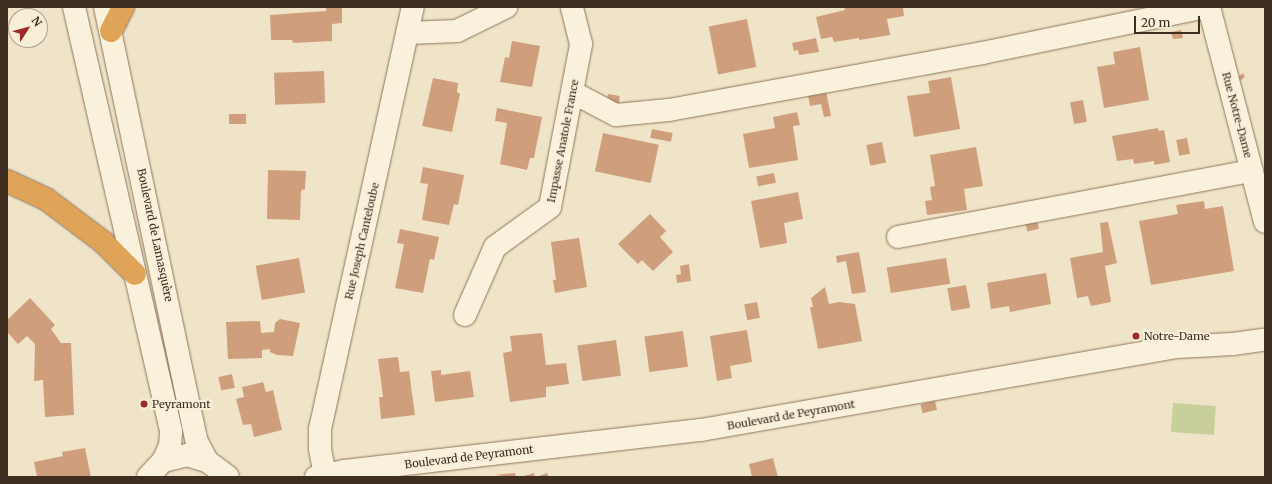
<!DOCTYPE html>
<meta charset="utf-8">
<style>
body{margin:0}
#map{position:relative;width:1272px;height:484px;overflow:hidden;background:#f0e4c8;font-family:Merriweather,serif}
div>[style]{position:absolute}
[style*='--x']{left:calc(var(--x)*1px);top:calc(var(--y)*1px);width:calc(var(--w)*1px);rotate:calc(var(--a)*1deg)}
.green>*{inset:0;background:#c9cf9b;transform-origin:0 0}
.building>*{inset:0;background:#cf9f7d;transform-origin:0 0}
.roads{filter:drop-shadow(0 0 1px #8d765c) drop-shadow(0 0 1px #8d765c)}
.minor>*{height:22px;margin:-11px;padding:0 11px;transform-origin:11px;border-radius:11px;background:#faf1dc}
.tertiary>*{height:22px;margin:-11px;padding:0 11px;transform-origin:11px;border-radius:11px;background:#faf1dc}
.secondary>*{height:22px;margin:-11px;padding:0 11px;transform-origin:11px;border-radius:11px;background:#faf1dc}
.motorway>*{height:22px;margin:-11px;padding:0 11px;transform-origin:11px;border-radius:11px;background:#e0a458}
.dots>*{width:11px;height:11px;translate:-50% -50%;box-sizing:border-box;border:2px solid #f7eed8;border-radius:50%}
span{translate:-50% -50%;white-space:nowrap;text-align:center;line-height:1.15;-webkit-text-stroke:4px #f7eed8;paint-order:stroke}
.street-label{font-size:11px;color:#3d2e20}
.poi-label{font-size:11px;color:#3d2e20}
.left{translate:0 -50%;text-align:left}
.frame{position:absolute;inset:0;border:8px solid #3d2e20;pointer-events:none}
.north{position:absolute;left:8px;top:8px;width:40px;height:40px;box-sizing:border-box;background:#f7eed8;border:1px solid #ada18e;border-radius:50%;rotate:54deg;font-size:11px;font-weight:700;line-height:16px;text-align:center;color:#3d2e20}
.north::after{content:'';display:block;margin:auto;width:14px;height:18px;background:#9e2a2b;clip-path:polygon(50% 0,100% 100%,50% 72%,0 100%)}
.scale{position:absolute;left:1134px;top:16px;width:66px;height:18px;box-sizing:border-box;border:2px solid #3d2e20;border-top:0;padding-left:5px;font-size:12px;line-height:14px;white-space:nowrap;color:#3d2e20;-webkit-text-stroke:3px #f7eed8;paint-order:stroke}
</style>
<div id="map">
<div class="green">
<i style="left:1173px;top:403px;width:43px;height:29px;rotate:4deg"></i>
</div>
<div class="building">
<i style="clip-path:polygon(326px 7px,342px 7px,342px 23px,332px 24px,332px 41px,293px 43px,292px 40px,271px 40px,270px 15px,326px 11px)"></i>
<i style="clip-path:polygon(844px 7px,903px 7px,904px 16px,887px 19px,890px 35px,859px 40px,859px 38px,834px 42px,832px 37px,821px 39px,816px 17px,845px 10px)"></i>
<i style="left:747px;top:19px;width:49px;height:39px;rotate:79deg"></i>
<i style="clip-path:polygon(1181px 30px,1183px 38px,1173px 39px,1171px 32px)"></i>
<i style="clip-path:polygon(816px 38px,819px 52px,799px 55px,798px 50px,794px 51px,792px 43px)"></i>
<i style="clip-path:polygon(512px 41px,540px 46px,532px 87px,500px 82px,505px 57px,509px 58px)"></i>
<i style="clip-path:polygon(1140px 47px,1149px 100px,1104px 108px,1097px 67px,1115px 64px,1113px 52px)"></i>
<i style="left:324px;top:71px;width:32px;height:50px;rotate:88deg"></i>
<i style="clip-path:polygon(1243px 73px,1245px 77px,1238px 82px,1237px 78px)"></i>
<i style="clip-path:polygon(951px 77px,960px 129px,914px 137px,907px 96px,930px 93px,928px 81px)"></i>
<i style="clip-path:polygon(433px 78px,458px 83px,457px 92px,460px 94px,452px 132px,422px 126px)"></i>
<i style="clip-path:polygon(826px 91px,831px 116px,824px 117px,821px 104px,810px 106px,808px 94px)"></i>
<i style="left:608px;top:94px;width:12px;height:13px;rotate:9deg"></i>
<i style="left:1083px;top:100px;width:22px;height:13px;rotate:80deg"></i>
<i style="clip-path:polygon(497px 108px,542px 117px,534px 158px,530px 158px,527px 170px,500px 164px,507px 123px,495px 121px)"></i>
<i style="clip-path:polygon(797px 112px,800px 125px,793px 126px,798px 160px,749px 168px,743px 134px,775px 128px,773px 117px)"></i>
<i style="left:246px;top:114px;width:10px;height:17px;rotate:90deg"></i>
<i style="clip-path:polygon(1158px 128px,1159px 131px,1164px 130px,1170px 162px,1154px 165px,1154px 161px,1134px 164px,1133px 159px,1117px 161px,1112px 136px)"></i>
<i style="left:652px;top:129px;width:21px;height:9px;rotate:11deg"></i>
<i style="left:603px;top:133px;width:57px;height:39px;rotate:12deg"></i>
<i style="left:1187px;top:138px;width:16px;height:11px;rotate:79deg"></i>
<i style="left:882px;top:142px;width:21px;height:16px;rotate:79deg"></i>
<i style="clip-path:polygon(976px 147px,983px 186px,964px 189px,967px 210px,927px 215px,925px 201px,932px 200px,930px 187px,935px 186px,930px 155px)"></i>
<i style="clip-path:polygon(423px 167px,464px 175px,458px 205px,454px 204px,449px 225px,422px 220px,428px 184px,420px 183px)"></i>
<i style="clip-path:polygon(268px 170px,306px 171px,305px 189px,301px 190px,300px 220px,267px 219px)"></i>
<i style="left:774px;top:173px;width:10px;height:18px;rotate:79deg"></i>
<i style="clip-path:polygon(798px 192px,803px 219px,784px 223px,787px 243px,760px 248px,751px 201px)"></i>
<i style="clip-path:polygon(1204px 201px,1205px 209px,1223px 206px,1234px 271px,1151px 285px,1139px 221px,1178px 214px,1176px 205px)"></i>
<i style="clip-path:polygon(650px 214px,666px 231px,660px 237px,673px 252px,653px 271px,642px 260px,638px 264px,618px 244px)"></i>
<i style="left:1037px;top:220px;width:9px;height:12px;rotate:77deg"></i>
<i style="clip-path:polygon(1108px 222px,1117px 263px,1105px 266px,1111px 302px,1091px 306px,1088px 296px,1077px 298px,1070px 258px,1103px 252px,1100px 223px)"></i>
<i style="clip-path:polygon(400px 229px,439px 237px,434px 260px,430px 259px,423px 293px,395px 288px,404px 244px,397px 243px)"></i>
<i style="clip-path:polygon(579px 238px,587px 287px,555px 293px,553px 280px,556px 280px,551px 242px)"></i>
<i style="clip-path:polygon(859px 252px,866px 292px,852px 294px,846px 261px,837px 263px,836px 256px)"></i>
<i style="left:299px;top:258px;width:35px;height:44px;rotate:80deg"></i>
<i style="left:946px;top:258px;width:26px;height:60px;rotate:81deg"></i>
<i style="clip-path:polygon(689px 264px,691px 281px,677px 283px,676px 275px,681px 274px,680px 266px)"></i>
<i style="clip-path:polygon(1046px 273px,1051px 304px,1010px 312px,1009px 306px,991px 309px,987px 283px)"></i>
<i style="left:966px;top:285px;width:23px;height:19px;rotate:80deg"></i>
<i style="clip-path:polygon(825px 287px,829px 304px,839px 302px,855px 304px,862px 341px,818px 349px,810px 307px,813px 307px,811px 298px)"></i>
<i style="clip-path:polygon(30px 298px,55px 325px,51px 329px,61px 343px,71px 343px,74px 415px,45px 417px,43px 380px,34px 381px,35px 344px,27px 336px,18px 344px,7px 332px,7px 320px)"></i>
<i style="left:757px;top:302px;width:16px;height:13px;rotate:79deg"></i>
<i style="clip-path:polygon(280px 319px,300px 323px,293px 356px,277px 355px,270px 352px,270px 349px,262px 350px,262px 358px,228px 359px,226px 322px,260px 321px,261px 333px,274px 332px,275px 323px)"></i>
<i style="clip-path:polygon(747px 330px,752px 362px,730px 366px,732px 378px,717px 381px,710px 336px)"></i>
<i style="left:683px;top:331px;width:36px;height:39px;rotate:82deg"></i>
<i style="clip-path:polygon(542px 333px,546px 365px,566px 363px,569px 384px,546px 387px,546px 397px,510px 402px,503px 353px,512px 351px,510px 336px)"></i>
<i style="left:616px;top:340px;width:36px;height:39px;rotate:82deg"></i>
<i style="clip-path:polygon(398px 357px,400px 372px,409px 371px,415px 415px,381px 419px,379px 397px,383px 397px,378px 359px)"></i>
<i style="clip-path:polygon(441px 370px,441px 375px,470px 371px,474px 397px,435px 402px,431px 371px)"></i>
<i style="left:232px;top:374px;width:14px;height:14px;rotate:78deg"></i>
<i style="clip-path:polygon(263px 382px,266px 392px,273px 390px,282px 430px,254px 437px,251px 424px,243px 425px,236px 399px,244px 397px,242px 387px)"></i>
<i style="left:935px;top:401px;width:9px;height:15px;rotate:77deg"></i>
<i style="clip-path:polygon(85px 448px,91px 477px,37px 477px,34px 462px,63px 456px,62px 452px)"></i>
<i style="clip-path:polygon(773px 458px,778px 477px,752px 477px,749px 464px)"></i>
<i style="clip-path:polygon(515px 473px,516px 477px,494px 475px)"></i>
<i style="clip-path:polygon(534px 473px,535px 477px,520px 477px)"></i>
<i style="clip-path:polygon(547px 473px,549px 477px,536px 477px)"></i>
</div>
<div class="roads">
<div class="minor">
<i style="--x:1209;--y:7;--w:222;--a:75.4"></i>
<i style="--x:408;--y:33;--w:49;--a:-2.3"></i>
<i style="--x:457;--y:31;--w:55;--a:-26.1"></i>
<i style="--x:572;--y:92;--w:50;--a:27.6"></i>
<i style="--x:616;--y:115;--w:53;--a:-5.4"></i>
<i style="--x:669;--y:110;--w:318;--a:-10.3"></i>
<i style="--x:982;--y:53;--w:230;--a:-11.6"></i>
<i style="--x:898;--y:237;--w:360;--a:-10.6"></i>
<i style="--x:465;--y:315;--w:74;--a:-66.2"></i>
<i style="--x:495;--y:247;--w:68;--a:-36"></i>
<i style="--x:550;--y:207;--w:166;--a:-79.2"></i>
<i style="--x:581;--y:44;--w:38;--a:-104"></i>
<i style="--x:325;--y:475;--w:26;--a:-101"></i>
<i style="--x:320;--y:449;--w:20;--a:-90"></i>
<i style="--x:320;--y:429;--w:432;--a:-77.6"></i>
</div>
<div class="tertiary">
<i style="--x:316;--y:477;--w:30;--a:-12"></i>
<i style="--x:345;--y:471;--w:358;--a:-6.6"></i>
<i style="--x:701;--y:430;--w:483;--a:-9.9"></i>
<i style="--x:1177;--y:347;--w:56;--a:-3.1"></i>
<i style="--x:1233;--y:344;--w:30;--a:-8"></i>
</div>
<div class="secondary">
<i style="--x:74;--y:7;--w:436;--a:77.1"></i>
<i style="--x:171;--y:432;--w:14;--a:94"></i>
<i style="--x:170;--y:446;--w:17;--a:115"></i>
<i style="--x:105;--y:7;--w:445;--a:78.1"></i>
<i style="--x:197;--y:442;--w:21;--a:62"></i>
<i style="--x:148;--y:477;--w:22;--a:-47"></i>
<i style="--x:163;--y:461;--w:25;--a:-14"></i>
<i style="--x:187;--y:455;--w:21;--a:17"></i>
<i style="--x:207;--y:461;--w:26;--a:37"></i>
</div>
<div class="motorway">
<i style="--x:111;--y:31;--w:27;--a:-63"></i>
<i style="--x:7;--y:181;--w:43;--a:24.8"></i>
<i style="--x:46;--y:199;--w:71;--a:37"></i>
<i style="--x:103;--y:242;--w:45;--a:45"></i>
</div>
</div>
<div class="dots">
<i style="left:1136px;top:336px;background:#9e2a2b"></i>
<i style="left:144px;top:404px;background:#9e2a2b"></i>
</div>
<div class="street-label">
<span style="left:1237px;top:115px;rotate:75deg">Rue Notre-Dame</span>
<span style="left:563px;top:141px;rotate:-79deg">Impasse Anatole France</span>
<span style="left:155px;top:235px;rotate:78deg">Boulevard de Lamasquère</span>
<span style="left:362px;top:241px;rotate:-77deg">Rue Joseph Canteloube</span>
<span style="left:791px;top:415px;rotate:-10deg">Boulevard de Peyramont</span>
<span style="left:469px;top:457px;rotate:-7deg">Boulevard de Peyramont</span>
</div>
<div class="poi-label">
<span class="left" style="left:1144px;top:336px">Notre-Dame</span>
<span class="left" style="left:152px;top:404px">Peyramont</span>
</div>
<div class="frame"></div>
<div class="north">N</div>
<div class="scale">20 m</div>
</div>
